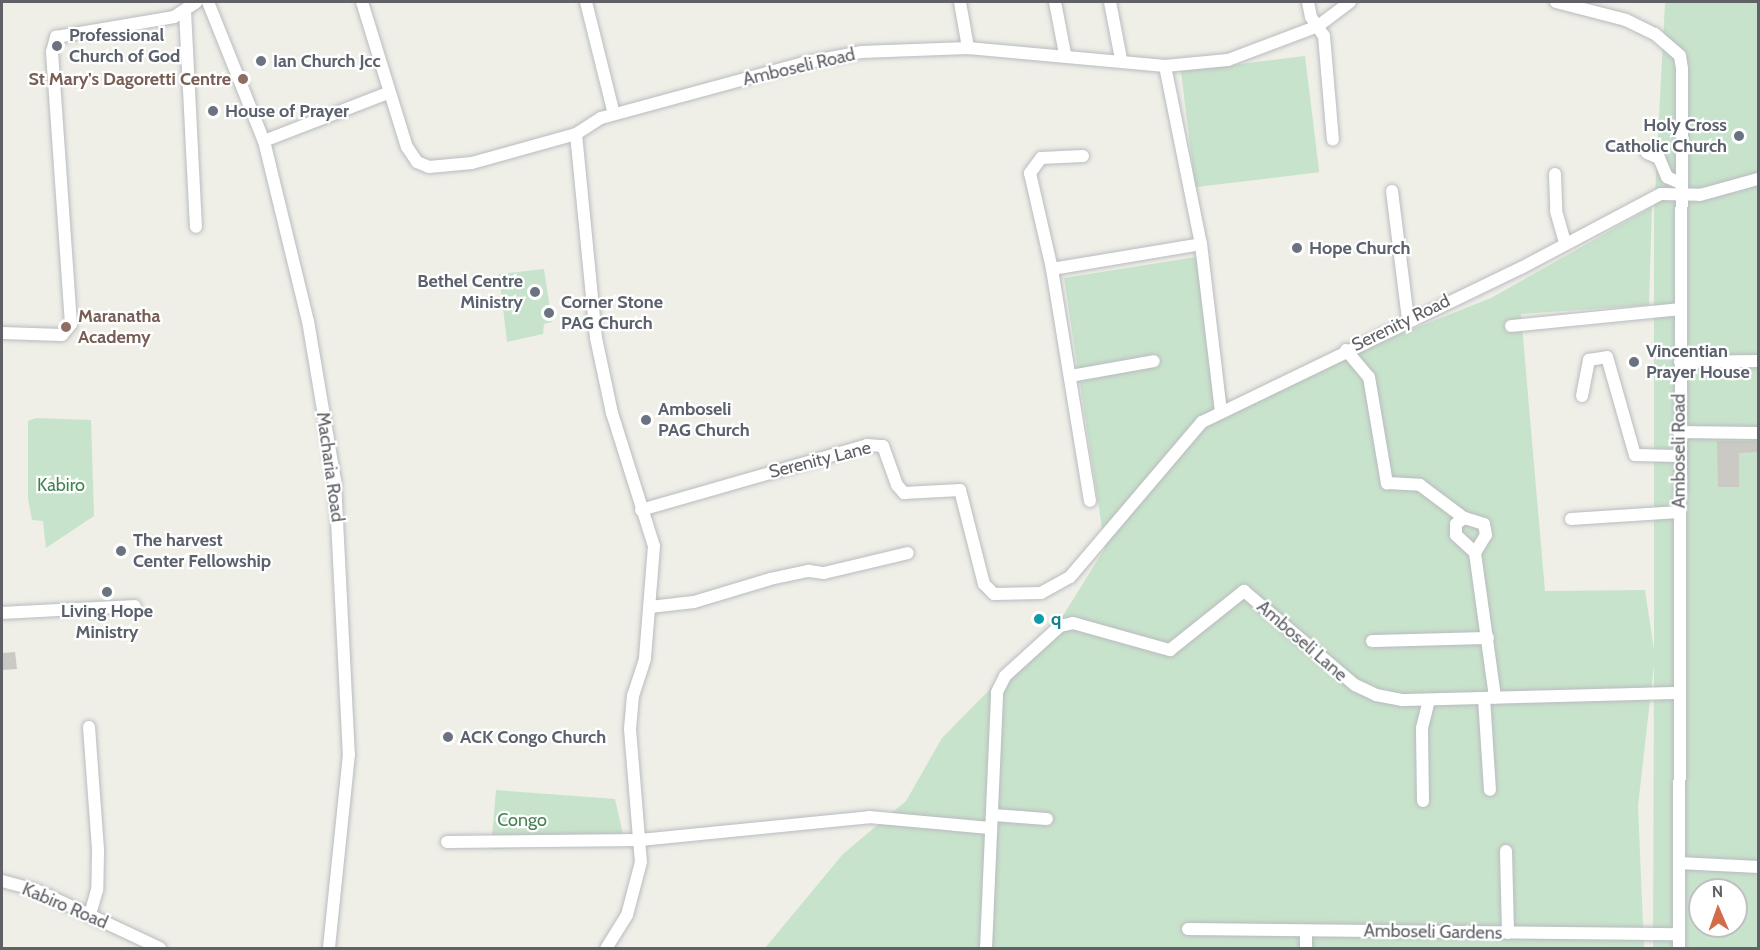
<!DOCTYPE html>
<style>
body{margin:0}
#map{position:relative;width:1760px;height:950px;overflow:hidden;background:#efefe8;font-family:Cabin,sans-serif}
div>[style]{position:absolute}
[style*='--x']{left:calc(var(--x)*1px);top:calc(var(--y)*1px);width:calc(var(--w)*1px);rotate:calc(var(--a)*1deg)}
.green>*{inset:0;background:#c8e3cc;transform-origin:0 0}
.building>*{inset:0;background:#cac9c4}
.roads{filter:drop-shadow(0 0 2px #b9bbbf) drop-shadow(0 0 2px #b9bbbf)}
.minor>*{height:12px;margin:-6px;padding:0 6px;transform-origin:6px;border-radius:6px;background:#fff}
.dots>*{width:16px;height:16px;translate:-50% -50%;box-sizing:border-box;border:3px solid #fff;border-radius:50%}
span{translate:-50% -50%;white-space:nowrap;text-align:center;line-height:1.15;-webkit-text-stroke:4.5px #fff;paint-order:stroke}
.worship-label{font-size:18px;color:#5b616d;font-weight:700}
.left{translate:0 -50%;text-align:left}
.right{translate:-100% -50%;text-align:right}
.street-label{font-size:18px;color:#5f6166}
.education-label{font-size:18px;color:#785e54;font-weight:700}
.park-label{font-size:18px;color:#428250}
.culture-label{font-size:18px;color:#0d838f;font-weight:700}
.frame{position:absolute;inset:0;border:3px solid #5f6166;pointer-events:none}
.north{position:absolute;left:1688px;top:878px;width:60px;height:60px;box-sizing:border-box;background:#fff;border:2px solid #bfc0c2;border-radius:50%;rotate:358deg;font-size:16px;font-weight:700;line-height:24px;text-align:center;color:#5f6166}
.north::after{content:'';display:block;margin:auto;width:21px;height:27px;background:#d36c49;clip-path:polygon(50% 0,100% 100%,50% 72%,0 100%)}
</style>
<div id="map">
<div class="green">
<i style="clip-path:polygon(evenodd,1665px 2px,1758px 2px,1758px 948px,1653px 948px,1654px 665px,1638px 806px,1644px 948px,765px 948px,843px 854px,906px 801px,942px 738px,1064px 614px,1105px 548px,1064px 278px,1196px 257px,1228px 402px,1491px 298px,1652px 207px,1649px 305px,1521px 314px,1545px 591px,1645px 590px,1654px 650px,1654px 213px,1665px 2px,1700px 890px,1736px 890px,1736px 926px,1700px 926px,1700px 890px)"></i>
<i style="left:1305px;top:56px;width:117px;height:125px;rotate:83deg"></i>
<i style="clip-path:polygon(544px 269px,552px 322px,544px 324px,543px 334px,507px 342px,499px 274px)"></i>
<i style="clip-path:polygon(36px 418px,91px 420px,94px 516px,46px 548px,43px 521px,32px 520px,28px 498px,28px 421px)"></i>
<i style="clip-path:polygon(496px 790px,615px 799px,625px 843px,491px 849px)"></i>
</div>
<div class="building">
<i style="clip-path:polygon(1717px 441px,1758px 441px,1758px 452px,1739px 453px,1739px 487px,1718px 487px)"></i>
<i style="clip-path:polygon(15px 652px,17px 669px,2px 670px,2px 653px)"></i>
</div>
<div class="roads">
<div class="minor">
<i style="--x:208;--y:2;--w:150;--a:68.1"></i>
<i style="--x:264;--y:141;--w:185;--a:76.3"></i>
<i style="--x:308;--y:321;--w:162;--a:80.4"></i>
<i style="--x:335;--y:481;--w:273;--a:87.1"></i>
<i style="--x:349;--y:754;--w:195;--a:95.9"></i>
<i style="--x:362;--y:2;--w:152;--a:72.8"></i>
<i style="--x:407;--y:147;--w:18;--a:56"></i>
<i style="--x:417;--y:162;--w:13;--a:23"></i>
<i style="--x:429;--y:167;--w:43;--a:-5.3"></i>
<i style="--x:472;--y:163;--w:108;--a:-15.6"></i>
<i style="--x:576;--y:134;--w:30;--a:-33"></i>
<i style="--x:601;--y:118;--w:209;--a:-15.2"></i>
<i style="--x:803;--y:63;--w:59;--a:-10.7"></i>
<i style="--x:861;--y:52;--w:107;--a:-2.1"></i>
<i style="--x:968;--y:48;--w:198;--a:5.2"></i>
<i style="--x:1165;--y:66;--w:63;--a:-5.4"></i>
<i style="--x:1228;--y:60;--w:96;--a:-20.7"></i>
<i style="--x:1318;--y:26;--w:40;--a:-37"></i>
<i style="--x:586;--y:2;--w:115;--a:76"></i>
<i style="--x:960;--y:2;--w:47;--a:80.1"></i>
<i style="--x:1055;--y:2;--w:53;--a:79.1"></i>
<i style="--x:1110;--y:2;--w:58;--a:79.1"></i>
<i style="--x:1308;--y:2;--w:15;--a:79"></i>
<i style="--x:1311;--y:17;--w:23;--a:56"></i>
<i style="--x:1324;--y:36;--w:104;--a:85.1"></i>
<i style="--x:1556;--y:2;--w:72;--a:14.4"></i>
<i style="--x:1626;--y:20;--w:32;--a:26"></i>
<i style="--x:1655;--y:34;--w:33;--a:41"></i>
<i style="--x:1680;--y:56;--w:13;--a:81"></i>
<i style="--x:1682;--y:69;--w:879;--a:90.2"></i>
<i style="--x:185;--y:11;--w:216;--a:87.1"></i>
<i style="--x:1165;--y:66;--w:182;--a:78.6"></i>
<i style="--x:1201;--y:244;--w:169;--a:83.2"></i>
<i style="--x:576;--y:134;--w:205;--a:84.4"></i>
<i style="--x:596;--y:338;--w:77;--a:78"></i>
<i style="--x:612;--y:413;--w:139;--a:72.5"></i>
<i style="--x:654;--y:546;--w:113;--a:94.6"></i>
<i style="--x:645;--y:659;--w:38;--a:108"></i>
<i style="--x:633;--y:695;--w:34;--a:95"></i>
<i style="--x:630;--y:729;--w:133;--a:85.3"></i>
<i style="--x:641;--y:862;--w:55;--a:104.8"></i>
<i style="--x:627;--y:915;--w:39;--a:122"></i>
<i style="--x:264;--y:141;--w:133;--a:-21.2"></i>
<i style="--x:1647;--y:153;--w:13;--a:23"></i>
<i style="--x:1659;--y:158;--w:21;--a:67"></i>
<i style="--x:1667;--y:177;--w:14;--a:25"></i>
<i style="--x:1083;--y:156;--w:42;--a:177.3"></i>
<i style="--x:1041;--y:158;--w:19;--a:126"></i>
<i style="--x:1030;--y:173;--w:98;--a:77.1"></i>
<i style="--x:1052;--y:269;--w:235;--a:80.7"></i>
<i style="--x:1555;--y:174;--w:37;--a:88"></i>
<i style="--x:1556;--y:211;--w:33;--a:74"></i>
<i style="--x:1392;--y:191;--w:129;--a:82.9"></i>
<i style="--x:1052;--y:269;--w:151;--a:-9.5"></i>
<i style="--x:1511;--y:326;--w:170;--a:-5.7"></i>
<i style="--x:2;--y:333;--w:60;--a:1.9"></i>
<i style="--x:62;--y:335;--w:14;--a:-51"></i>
<i style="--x:71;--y:324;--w:273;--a:-94"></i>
<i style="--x:52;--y:52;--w:16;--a:-75"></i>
<i style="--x:56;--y:37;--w:120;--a:-9.6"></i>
<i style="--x:174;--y:17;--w:27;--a:-34"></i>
<i style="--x:1346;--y:350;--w:35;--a:50"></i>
<i style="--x:1369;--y:377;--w:108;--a:80.4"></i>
<i style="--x:1387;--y:483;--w:33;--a:3"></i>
<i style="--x:1420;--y:485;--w:55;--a:36.9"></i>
<i style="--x:1680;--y:362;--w:78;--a:-0.7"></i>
<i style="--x:1070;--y:376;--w:85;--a:-10.1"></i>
<i style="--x:1582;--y:396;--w:37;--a:-79"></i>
<i style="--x:1589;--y:360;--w:18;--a:-9"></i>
<i style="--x:1607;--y:357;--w:102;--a:74.1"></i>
<i style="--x:1635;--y:455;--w:44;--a:1.3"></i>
<i style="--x:1679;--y:432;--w:79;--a:0.7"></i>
<i style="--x:641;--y:510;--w:235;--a:-16"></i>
<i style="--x:867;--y:445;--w:16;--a:4"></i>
<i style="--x:883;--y:446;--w:41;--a:70.3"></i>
<i style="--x:897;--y:485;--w:11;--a:49"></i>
<i style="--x:904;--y:493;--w:56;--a:-3.1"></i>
<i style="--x:960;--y:490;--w:97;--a:75.7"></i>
<i style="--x:984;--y:584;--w:14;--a:45"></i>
<i style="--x:994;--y:594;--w:47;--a:-1.2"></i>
<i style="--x:1041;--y:593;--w:33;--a:-29"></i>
<i style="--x:1070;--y:577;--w:204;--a:-49.6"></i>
<i style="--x:1202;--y:422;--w:354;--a:-25.8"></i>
<i style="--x:1521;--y:268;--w:158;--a:-27.9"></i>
<i style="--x:1661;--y:194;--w:39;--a:1"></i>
<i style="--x:1700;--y:195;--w:60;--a:-15.4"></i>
<i style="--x:1571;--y:519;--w:108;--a:-3.7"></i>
<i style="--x:1475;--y:553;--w:21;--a:-59"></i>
<i style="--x:1486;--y:535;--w:11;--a:-100"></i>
<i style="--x:1484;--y:524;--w:21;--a:-163"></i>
<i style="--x:1464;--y:518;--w:10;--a:143"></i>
<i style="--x:1456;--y:524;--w:11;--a:90"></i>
<i style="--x:1456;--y:535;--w:26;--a:43"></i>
<i style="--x:1475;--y:553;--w:146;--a:82.1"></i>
<i style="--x:650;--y:607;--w:44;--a:-6.5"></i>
<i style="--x:694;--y:602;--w:79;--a:-16.8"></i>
<i style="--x:770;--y:579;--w:40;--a:-12"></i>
<i style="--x:809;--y:571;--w:15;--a:8"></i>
<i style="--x:824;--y:573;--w:86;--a:-13.4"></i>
<i style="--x:2;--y:613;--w:133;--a:-3"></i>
<i style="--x:1372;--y:641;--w:116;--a:-1.5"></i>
<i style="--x:1484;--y:698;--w:92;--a:86.3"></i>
<i style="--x:89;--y:727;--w:124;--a:85.8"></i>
<i style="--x:98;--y:851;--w:39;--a:91"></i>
<i style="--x:97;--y:890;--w:26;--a:106"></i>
<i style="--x:1423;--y:801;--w:73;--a:-90.8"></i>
<i style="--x:1422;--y:728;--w:29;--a:-76"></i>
<i style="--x:993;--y:815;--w:54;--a:4.2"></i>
<i style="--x:447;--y:842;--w:193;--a:-0.6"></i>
<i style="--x:640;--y:840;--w:230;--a:-5.7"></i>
<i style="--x:869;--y:817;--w:121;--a:5.2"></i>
<i style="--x:1506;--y:851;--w:82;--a:88.6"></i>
<i style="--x:1679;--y:863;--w:79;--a:2.9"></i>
<i style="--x:2;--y:881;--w:35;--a:15"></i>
<i style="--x:36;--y:890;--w:137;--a:25.1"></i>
<i style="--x:1188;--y:929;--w:491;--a:0.6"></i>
<i style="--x:1306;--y:931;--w:17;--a:90"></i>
<i style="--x:986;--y:948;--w:256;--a:-87.5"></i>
<i style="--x:997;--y:692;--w:18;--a:-63"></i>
<i style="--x:1005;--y:676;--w:74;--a:-42.3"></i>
<i style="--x:1060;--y:626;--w:13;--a:-13"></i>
<i style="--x:1073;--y:623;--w:101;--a:15.6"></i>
<i style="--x:1170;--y:650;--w:95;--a:-38.6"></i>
<i style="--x:1244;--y:591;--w:145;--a:40.3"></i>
<i style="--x:1355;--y:685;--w:23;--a:25"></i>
<i style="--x:1376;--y:695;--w:26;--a:11"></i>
<i style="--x:1402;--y:700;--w:275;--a:-1.5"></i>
</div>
</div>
<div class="dots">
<i style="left:57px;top:46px;background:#6b7280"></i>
<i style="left:261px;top:61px;background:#6b7280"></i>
<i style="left:243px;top:79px;background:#8d6e63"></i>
<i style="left:213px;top:111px;background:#6b7280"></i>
<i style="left:1739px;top:136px;background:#6b7280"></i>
<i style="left:1297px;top:248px;background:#6b7280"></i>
<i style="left:535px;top:292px;background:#6b7280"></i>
<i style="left:549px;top:313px;background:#6b7280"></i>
<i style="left:66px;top:327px;background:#8d6e63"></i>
<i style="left:1634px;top:362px;background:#6b7280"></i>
<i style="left:646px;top:420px;background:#6b7280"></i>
<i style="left:121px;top:551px;background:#6b7280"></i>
<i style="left:107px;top:592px;background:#6b7280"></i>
<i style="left:1039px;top:619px;background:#0f9aa8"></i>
<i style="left:448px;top:737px;background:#6b7280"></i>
</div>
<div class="worship-label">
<span class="left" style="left:69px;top:46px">Professional<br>Church of God</span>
<span class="left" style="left:273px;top:61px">Ian Church Jcc</span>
<span class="left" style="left:225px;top:111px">House of Prayer</span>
<span class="right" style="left:1727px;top:136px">Holy Cross<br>Catholic Church</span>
<span class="left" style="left:1309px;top:248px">Hope Church</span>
<span class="right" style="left:523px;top:292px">Bethel Centre<br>Ministry</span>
<span class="left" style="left:561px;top:313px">Corner Stone<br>PAG Church</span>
<span class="left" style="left:1646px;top:362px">Vincentian<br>Prayer House</span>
<span class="left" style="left:658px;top:420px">Amboseli<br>PAG Church</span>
<span class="left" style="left:133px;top:551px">The harvest<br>Center Fellowship</span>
<span style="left:107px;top:622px">Living Hope<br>Ministry</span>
<span class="left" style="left:460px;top:737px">ACK Congo Church</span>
</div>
<div class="street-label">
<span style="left:799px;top:67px;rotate:-13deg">Amboseli Road</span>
<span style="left:1401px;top:323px;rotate:-26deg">Serenity Road</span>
<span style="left:1679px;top:451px;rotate:-90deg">Amboseli Road</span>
<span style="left:820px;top:460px;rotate:-14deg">Serenity Lane</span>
<span style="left:330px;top:467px;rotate:82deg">Macharia Road</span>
<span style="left:1302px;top:641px;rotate:41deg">Amboseli Lane</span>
<span style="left:65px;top:906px;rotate:23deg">Kabiro Road</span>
<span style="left:1433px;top:932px;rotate:1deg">Amboseli Gardens</span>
</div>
<div class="education-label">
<span class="right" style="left:231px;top:79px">St Mary's Dagoretti Centre</span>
<span class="left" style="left:78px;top:327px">Maranatha<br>Academy</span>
</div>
<div class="park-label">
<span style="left:61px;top:485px">Kabiro</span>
<span style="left:522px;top:820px">Congo</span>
</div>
<div class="culture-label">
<span class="left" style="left:1051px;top:619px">q</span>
</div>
<div class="frame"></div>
<div class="north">N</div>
</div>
